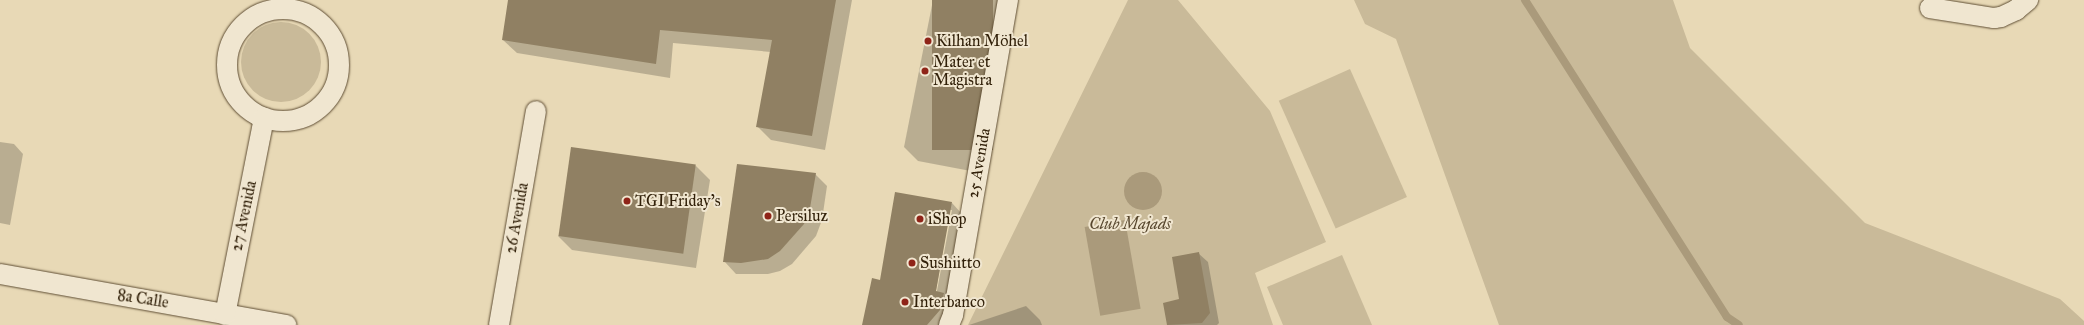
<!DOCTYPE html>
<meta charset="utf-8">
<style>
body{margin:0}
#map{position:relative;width:2084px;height:325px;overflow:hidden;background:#e8d9b6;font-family:"IM FELL Great Primer",serif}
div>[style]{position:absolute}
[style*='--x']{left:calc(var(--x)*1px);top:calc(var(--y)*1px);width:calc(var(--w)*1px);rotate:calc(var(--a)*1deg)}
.green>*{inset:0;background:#c9ba99;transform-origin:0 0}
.round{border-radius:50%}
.water>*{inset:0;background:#aa9a7b;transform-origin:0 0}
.shadow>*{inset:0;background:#0003}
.stream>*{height:8px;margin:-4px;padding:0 4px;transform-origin:4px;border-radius:4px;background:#aa9a7b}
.building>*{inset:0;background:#908063;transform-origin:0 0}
.roads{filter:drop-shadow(0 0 1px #5f4e34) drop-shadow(0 0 1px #5f4e34)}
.street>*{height:20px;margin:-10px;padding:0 10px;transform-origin:10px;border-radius:10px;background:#f0e6d0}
.street>.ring{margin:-10px;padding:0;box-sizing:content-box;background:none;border:20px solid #f0e6d0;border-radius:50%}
.dots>*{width:11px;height:11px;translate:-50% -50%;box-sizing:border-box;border:2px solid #f0e6d0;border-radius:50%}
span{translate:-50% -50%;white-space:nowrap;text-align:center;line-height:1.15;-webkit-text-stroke:4px #f0e6d0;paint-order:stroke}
.poi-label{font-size:16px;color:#312009}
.left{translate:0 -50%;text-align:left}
.street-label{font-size:16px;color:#312009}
.park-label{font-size:16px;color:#57462d;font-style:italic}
</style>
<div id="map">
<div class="green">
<i style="clip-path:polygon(1128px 0,1178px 0,1270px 111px,1326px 242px,1255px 273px,1273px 325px,968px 325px)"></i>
<i style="clip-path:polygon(1354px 0,1673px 0,1690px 48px,1865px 223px,2060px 299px,2084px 321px,2084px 325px,1499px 325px,1396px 39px,1365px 24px)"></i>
<i class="round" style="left:241px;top:22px;width:80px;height:80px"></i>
<i style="left:1350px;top:69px;width:140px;height:78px;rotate:66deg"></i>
<i style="clip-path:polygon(1342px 255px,1372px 325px,1283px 325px,1267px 287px)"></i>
</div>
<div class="water">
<i class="round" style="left:1124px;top:172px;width:38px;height:38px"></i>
<i style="left:1125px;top:220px;width:90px;height:41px;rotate:80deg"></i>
</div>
<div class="shadow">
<i style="clip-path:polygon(509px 0,852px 0,825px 150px,771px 140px,757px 126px,771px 52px,673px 43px,670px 78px,517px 53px,503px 40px)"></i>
<i style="clip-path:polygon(933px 0,1009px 0,976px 172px,918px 161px,904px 147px)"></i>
<i style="clip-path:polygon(0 142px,14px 144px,23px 154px,10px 225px,0 223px)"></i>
<i style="clip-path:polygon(696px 166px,710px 180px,696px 268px,572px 250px,558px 236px)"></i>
<i style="clip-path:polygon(815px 174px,827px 186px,822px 220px,816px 236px,792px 264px,780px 271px,768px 274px,736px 274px,724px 261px)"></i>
<i style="clip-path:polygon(evenodd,952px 203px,962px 214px,947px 325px,863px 325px,881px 281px,952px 203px,950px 210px,952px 210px,936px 296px,935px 296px,950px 210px)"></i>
<i style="clip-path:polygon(1198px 253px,1208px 262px,1219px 323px,1217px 325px,1168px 325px,1164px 304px,1181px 300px)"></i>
<i style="clip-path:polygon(1026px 306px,1040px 320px,1042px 325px,969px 325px)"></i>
</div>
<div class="stream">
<i style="--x:1525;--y:0;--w:376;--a:57.5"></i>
<i style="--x:1727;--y:317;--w:14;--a:34"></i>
</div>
<div class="building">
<i style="clip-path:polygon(508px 0,836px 0,812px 136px,756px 127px,772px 40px,660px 30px,656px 64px,502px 40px)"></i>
<i style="left:932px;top:0;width:61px;height:150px"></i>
<i style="left:571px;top:147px;width:126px;height:90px;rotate:8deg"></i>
<i style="clip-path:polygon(737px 164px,816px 173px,810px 208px,804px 224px,780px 251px,768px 259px,741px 263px,723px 262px)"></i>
<i style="clip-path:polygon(895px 192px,952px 202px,936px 291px,944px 293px,940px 310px,927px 325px,862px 325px,872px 278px,880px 280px)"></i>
<i style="clip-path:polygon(1199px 252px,1210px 313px,1202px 323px,1167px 325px,1163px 303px,1179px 299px,1172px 257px)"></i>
</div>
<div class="roads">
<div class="street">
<i style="--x:1930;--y:8;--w:65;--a:8.9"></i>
<i style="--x:1994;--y:18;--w:7;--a:-8"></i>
<i style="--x:2001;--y:17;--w:17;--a:-25"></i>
<i style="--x:2016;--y:10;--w:16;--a:-40"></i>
<i class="ring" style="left:227px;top:9px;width:92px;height:92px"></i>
<i style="--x:0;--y:274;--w:291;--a:10.1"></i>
<i style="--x:225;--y:315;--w:201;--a:-78.8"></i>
<i style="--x:499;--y:325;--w:217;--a:-80.2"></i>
<i style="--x:949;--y:325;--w:11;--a:-68"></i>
<i style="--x:953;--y:315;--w:320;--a:-80.1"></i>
</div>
</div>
<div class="dots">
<i style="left:928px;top:41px;background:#8f2418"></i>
<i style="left:925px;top:71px;background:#8f2418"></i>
<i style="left:627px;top:201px;background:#8f2418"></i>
<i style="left:768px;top:216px;background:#8f2418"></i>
<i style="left:920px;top:219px;background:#8f2418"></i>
<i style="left:912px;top:263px;background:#8f2418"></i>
<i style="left:905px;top:302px;background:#8f2418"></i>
</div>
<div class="poi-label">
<span class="left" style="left:936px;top:41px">Kilhan Möhel</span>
<span class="left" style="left:933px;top:71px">Mater et<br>Magistra</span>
<span class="left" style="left:635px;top:201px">TGI Friday's</span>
<span class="left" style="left:776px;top:216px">Persiluz</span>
<span class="left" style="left:928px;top:219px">iShop</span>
<span class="left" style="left:920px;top:263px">Sushiitto</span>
<span class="left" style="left:913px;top:302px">Interbanco</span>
</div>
<div class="street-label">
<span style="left:979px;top:163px;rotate:-80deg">25 Avenida</span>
<span style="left:244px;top:216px;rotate:-78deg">27 Avenida</span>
<span style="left:517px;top:218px;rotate:-80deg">26 Avenida</span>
<span style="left:143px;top:299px;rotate:9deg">8a Calle</span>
</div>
<div class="park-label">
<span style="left:1130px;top:224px">Club Majads</span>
</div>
</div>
